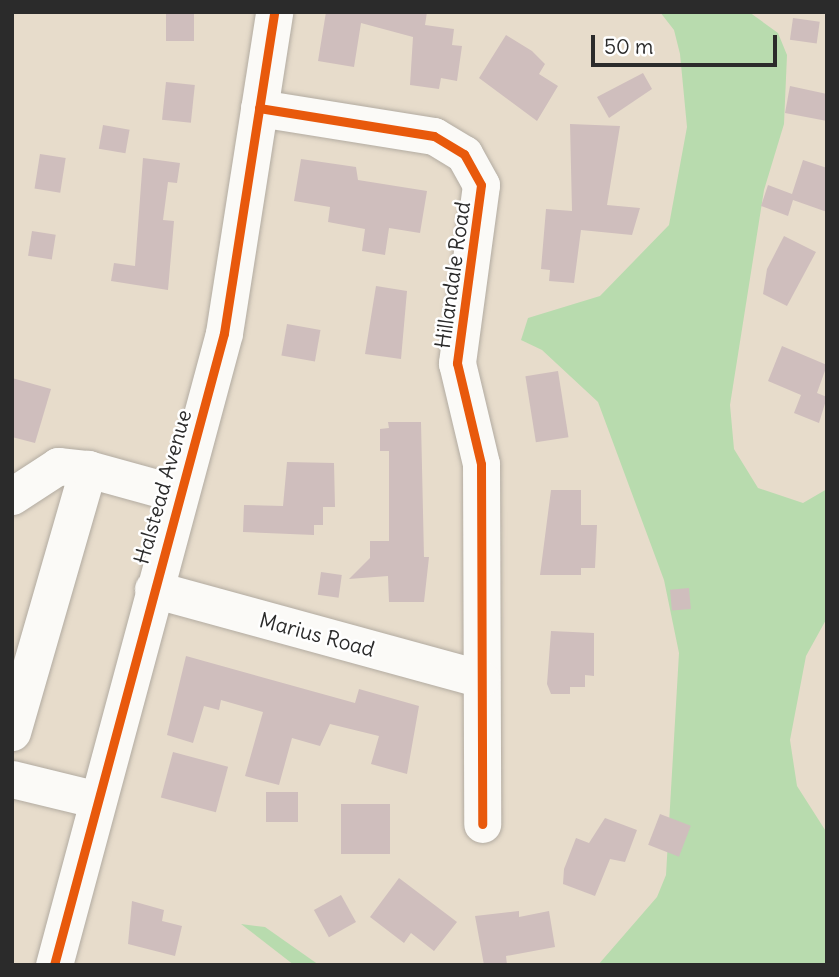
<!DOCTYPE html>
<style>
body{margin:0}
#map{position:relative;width:839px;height:977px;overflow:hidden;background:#e7dccb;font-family:Delius,sans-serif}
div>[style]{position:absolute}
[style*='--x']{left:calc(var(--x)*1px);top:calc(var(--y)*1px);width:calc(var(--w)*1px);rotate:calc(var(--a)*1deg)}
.green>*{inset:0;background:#b8dbae}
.building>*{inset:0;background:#cfbebd;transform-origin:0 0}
.roads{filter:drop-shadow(0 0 2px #b2aba1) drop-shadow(0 0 2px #b2aba1)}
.minor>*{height:37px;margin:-18.5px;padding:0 18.5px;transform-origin:18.5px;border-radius:18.5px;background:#fbfaf7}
.cycleway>*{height:9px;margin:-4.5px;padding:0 4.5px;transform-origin:4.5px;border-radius:4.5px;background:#e8590c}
span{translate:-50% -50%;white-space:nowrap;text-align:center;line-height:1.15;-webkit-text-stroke:5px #fff;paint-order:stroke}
.street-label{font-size:21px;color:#2b2b2b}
.frame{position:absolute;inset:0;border:14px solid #2b2b2b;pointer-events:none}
.scale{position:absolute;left:591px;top:35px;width:186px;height:32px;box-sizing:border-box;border:4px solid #2b2b2b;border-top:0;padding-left:9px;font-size:21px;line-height:24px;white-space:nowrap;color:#2b2b2b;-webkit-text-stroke:5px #fff;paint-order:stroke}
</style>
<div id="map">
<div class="green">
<i style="clip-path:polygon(660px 12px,749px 12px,778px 33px,787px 55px,784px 124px,764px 190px,730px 405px,734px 449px,758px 488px,803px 503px,827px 489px,827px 618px,806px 656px,790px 740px,797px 786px,827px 833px,827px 965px,598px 965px,657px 897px,666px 875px,679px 653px,664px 580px,598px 402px,542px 350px,521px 340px,528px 318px,600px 296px,669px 225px,687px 127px,680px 54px,674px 30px)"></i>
<i style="clip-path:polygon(241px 924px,265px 927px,319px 965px,294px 965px)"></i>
</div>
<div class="building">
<i style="left:166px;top:12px;width:28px;height:29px"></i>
<i style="clip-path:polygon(326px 12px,427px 12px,425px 25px,454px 29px,452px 45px,462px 46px,457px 81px,441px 78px,439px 89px,410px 85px,413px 37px,361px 23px,354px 67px,318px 61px)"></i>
<i style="left:793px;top:18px;width:27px;height:22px;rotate:8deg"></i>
<i style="clip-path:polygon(506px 35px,532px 51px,545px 64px,539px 74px,558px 86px,537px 121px,479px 78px)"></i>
<i style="clip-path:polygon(643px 73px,652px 89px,609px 118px,597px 97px)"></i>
<i style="left:166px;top:82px;width:29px;height:38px;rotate:6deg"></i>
<i style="clip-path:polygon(790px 86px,827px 94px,827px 121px,785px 113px)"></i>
<i style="clip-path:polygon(570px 124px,620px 126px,607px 205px,640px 208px,632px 235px,581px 230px,574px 283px,549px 281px,550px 270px,541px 269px,546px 209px,572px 211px)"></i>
<i style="left:103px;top:125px;width:27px;height:24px;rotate:10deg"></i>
<i style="left:40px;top:154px;width:26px;height:35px;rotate:9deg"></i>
<i style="clip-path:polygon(143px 158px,180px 163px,177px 183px,168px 182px,163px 220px,174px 221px,168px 290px,111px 281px,114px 263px,135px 266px)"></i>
<i style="clip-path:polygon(301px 159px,356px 167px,358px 180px,427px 191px,420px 233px,389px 228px,385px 255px,362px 251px,365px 229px,328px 222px,330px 207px,294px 201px)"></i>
<i style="clip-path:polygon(803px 160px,827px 168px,827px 212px,793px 200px,788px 216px,761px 206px,768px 185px,792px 194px)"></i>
<i style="left:32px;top:231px;width:24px;height:25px;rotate:9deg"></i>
<i style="clip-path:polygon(784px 236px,816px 252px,787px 306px,763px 294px,767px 269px)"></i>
<i style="clip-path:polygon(376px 286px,407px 291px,401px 359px,365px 354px)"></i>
<i style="left:287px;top:324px;width:34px;height:32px;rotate:10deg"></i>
<i style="clip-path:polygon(782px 346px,827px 365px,817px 393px,827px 397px,819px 423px,794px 413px,801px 395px,768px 381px)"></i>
<i style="left:558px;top:371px;width:67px;height:33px;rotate:81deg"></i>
<i style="clip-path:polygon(12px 378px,51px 389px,35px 443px,12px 437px)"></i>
<i style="clip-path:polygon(388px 422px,421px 422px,424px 557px,429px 557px,424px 602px,389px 602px,388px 576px,349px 579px,370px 558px,370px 541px,389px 541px,389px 451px,380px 451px,380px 429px,389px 428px)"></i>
<i style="clip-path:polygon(287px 462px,334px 463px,335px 507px,323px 507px,323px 525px,314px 525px,314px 535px,243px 532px,244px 505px,283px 506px)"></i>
<i style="clip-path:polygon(551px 490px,581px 490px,581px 525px,597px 525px,595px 568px,581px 568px,581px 575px,540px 575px)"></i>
<i style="left:321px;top:572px;width:21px;height:23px;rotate:8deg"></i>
<i style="left:689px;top:588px;width:21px;height:19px;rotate:85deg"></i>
<i style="clip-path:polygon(551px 631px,594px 633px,594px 676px,585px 675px,585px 687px,570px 687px,570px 694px,551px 694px,547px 684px)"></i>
<i style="clip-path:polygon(186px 656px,355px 703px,359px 689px,419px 706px,407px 774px,371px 764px,379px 736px,330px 724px,320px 746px,292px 738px,279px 785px,245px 776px,263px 712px,221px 700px,219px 710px,204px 706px,193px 743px,167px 735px)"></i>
<i style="left:173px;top:752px;width:57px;height:47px;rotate:15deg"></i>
<i style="left:266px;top:792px;width:32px;height:30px"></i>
<i style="left:341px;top:804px;width:49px;height:50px"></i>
<i style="left:660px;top:814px;width:33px;height:33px;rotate:21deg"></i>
<i style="clip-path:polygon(605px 818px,637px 830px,625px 862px,610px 859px,595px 896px,563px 884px,564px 869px,576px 838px,589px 843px)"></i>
<i style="clip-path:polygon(399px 878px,457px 922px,434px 951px,411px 933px,404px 943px,370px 917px)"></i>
<i style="left:341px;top:895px;width:31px;height:31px;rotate:61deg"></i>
<i style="clip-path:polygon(132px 901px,164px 910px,162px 921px,182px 926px,175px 956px,128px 944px)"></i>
<i style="clip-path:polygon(519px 911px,519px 917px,549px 911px,555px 947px,506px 956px,507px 965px,484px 965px,475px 916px)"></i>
</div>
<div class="roads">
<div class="minor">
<i style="--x:259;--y:108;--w:177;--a:9.1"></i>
<i style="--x:434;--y:136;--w:35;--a:31"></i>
<i style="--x:464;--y:154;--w:35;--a:61"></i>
<i style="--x:481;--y:185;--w:180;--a:97.7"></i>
<i style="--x:457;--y:363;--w:104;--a:76.6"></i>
<i style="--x:481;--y:464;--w:360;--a:89.8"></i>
<i style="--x:12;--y:496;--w:55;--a:-33.1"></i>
<i style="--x:58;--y:466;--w:30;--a:6"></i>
<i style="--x:153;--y:589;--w:340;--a:15.3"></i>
<i style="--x:12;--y:732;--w:274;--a:-73.9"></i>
<i style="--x:88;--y:469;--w:94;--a:15.4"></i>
<i style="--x:12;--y:779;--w:84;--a:13.7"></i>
<i style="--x:54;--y:965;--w:654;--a:-74.94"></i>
<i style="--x:224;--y:333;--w:325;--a:-81.1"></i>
</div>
</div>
<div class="cycleway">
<i style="--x:259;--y:108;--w:177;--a:9.1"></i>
<i style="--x:434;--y:136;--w:35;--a:31"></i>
<i style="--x:464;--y:154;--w:35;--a:61"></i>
<i style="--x:481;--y:185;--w:180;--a:97.7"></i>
<i style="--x:457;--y:363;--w:104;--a:76.6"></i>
<i style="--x:481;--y:464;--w:360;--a:89.8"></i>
<i style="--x:54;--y:965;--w:654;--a:-74.94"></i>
<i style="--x:224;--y:333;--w:325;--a:-81.1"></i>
</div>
<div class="street-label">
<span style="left:453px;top:275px;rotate:-82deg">Hillandale Road</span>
<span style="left:163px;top:487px;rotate:-74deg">Halstead Avenue</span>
<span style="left:317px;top:635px;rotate:15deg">Marius Road</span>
</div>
<div class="frame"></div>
<div class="scale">50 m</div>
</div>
